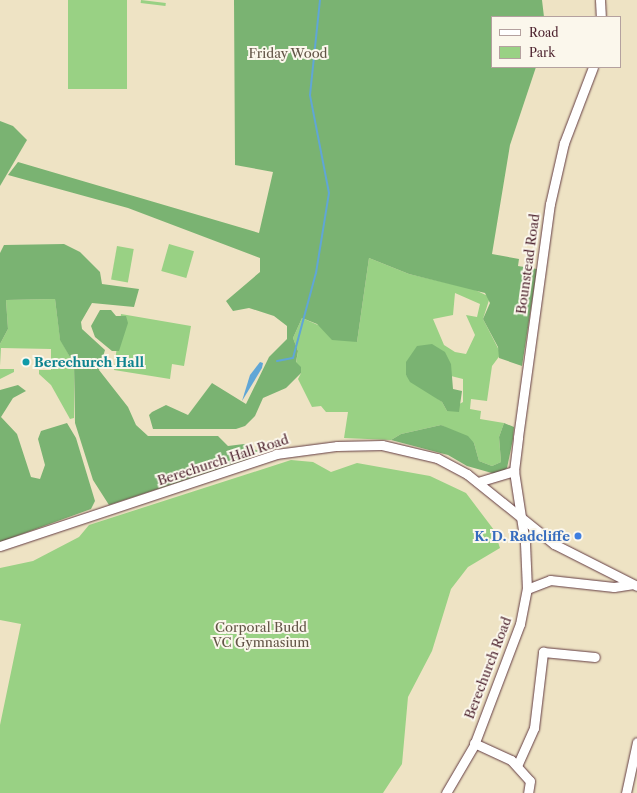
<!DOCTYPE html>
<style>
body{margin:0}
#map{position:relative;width:637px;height:793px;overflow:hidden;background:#eee3c4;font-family:"Libre Caslon Text",serif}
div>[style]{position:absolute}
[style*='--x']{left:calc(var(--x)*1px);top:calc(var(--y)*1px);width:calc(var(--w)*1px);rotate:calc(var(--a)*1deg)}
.green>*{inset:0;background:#99d184;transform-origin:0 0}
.forest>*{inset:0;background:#7ab372}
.water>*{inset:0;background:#60a6d6}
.stream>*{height:2px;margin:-1px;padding:0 1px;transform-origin:1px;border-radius:1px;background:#60a6d6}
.roads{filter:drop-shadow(0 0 1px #633c42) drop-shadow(0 0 1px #633c42)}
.minor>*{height:9px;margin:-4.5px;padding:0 4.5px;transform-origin:4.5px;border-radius:4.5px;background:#fff}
.dots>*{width:11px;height:11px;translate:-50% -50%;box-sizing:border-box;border:2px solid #fbf7ec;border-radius:50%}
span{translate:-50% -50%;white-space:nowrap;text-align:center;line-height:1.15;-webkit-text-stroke:4px #fbf7ec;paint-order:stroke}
.park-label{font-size:13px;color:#625446}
.street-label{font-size:13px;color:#4a1f2b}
.culture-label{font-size:13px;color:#0d838f;font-weight:700}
.left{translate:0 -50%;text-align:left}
.shop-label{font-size:13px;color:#366cbe;font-weight:700}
.right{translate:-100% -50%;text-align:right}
.legend{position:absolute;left:491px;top:16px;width:130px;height:52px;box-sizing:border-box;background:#fbf7ec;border:1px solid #b4a19f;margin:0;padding:5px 7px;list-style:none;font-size:12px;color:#4a1f2b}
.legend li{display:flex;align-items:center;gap:8px;height:20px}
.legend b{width:20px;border:1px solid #b4a19f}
</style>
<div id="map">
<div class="green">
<i style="left:68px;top:0;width:59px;height:89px"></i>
<i style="left:141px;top:0;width:25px;height:3px;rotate:7deg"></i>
<i style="left:169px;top:244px;width:26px;height:28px;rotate:16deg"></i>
<i style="left:117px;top:246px;width:17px;height:34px;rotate:10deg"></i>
<i style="clip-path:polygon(evenodd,369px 258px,409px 274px,473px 289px,490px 297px,483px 319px,501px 354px,492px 366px,487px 401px,471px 399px,470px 409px,481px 411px,480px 419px,504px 423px,499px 437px,501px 462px,492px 466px,479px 461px,474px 443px,441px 425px,401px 434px,391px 440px,344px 438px,348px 412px,326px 412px,321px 406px,312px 407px,298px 379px,301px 373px,296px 363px,298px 351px,293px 338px,302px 318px,357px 342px,369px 258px,455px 293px,480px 304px,477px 317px,466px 315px,475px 335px,466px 354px,455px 352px,444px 345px,433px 319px,453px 315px,455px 293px,369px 258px,410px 358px,451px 364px,451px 376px,463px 379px,463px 402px,447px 411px,442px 402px,406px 375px,406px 363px,410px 358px)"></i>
<i style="clip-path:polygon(55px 299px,60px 339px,74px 364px,74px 418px,70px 419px,51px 385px,39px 374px,39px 370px,51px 370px,51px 349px,1px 348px,0 366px,0 344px,8px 329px,6px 300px)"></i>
<i style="clip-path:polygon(121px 314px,191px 326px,184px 366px,172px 364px,170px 379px,114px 370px)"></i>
<i style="clip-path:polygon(0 369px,14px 369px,14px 372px,0 379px)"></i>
<i style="clip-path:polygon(291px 460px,313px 462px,331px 472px,357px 463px,430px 476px,466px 493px,494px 530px,500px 548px,468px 567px,451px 589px,432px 651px,408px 697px,402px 764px,383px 793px,0 793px,0 725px,21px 624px,0 620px,0 568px,33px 561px,79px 537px,89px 525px)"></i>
</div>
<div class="forest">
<i style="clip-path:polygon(234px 0,542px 0,544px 17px,492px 17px,492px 67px,536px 67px,510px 145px,492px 254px,519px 259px,518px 266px,537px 269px,522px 366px,499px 358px,498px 347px,483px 319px,490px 303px,485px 293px,409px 274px,369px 258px,357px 342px,332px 340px,317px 324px,302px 318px,293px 338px,298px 351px,296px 362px,301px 367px,301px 373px,286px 388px,263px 398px,255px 416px,245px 426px,236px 429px,153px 429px,149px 415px,152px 412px,166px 405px,188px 415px,212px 383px,246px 404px,269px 357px,287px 339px,287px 326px,274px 316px,249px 308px,233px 311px,226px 301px,260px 272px,260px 258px,128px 208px,8px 175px,18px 162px,259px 233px,273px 172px,235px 165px)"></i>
<i style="clip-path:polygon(0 121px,13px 126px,27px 140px,0 186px)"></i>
<i style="clip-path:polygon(64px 244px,80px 252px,100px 272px,102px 284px,139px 289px,134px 307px,92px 303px,81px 322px,82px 329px,105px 350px,99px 370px,128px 407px,136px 425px,148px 436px,218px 436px,228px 446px,244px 444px,258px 451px,249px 459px,109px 505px,93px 480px,75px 423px,74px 364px,60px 340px,55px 299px,6px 300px,8px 329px,0 344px,0 253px,4px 245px)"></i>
<i style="clip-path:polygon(100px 310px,111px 310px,116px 316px,126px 316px,128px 323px,119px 351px,112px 351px,95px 337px,91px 326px)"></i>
<i style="clip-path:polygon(432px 344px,445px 352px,451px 364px,453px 389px,462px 391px,459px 412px,447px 411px,442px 402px,410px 382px,406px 375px,406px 362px,417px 346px)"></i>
<i style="clip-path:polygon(18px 385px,26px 391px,13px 398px,1px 417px,17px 434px,31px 477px,40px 479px,45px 465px,38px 439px,41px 431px,67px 423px,76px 438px,95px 501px,91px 509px,0 542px,0 390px)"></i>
<i style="clip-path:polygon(504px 423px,514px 427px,513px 439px,507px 468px,499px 475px,467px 466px,448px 455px,391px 440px,401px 434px,441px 425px,468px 436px,474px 443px,479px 461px,492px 466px,501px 462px,499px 437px)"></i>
</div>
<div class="water">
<i style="clip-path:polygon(260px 362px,263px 363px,262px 368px,242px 401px,250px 375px)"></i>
</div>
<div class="stream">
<i style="--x:277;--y:361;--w:16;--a:-11"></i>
<i style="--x:293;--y:358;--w:88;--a:-74.9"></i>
<i style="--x:316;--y:273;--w:81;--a:-80.8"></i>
<i style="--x:329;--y:193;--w:100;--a:-101"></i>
<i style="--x:310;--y:95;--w:96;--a:-84"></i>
</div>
<div class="roads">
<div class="minor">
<i style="--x:600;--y:0;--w:17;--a:87"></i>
<i style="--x:478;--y:482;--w:38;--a:-17"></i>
<i style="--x:0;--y:546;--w:291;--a:-18.4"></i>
<i style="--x:276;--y:454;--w:62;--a:-7.5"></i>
<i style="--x:337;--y:446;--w:45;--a:-1.3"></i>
<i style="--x:382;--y:445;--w:57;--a:13.3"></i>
<i style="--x:437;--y:458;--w:34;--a:28"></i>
<i style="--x:467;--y:474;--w:112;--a:38.8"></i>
<i style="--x:554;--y:544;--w:93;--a:26.8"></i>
<i style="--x:527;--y:589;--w:25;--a:-21"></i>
<i style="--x:550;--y:580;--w:64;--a:6.2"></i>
<i style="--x:614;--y:587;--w:18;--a:-9"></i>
<i style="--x:474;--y:743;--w:41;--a:24.7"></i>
<i style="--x:511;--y:760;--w:28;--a:48"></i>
<i style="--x:530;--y:781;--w:12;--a:99"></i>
<i style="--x:517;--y:766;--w:42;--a:-65.9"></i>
<i style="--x:534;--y:728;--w:77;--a:-83.2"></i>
<i style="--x:543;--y:652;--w:52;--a:5.5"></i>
<i style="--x:446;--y:793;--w:56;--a:-59.7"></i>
<i style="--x:474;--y:745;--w:129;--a:-69.2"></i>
<i style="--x:520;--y:624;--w:36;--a:-79"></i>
<i style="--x:527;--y:589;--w:46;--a:-92.5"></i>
<i style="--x:525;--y:543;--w:73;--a:-98.7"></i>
<i style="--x:514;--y:471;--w:34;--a:-83"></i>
<i style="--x:518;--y:437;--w:235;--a:-82.2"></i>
<i style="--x:550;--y:204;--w:63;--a:-77.1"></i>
<i style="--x:564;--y:143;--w:81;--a:-69.1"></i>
<i style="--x:626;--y:793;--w:52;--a:-77.8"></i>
</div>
</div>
<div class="dots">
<i style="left:26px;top:362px;background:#0f9aa8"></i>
<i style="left:578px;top:536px;background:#3f7fe0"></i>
</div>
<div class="park-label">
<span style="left:288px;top:53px">Friday Wood</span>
<span style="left:261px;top:635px">Corporal Budd<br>VC Gymnasium</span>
</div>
<div class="street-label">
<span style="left:528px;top:264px;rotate:-82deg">Bounstead Road</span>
<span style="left:223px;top:460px;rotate:-18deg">Berechurch Hall Road</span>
<span style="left:488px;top:668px;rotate:-69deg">Berechurch Road</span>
</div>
<div class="culture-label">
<span class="left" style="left:34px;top:362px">Berechurch Hall</span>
</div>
<div class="shop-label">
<span class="right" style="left:570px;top:536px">K. D. Radcliffe</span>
</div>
<ul class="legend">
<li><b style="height:5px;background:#fff"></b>Road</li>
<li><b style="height:11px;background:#99d184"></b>Park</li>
</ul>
</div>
